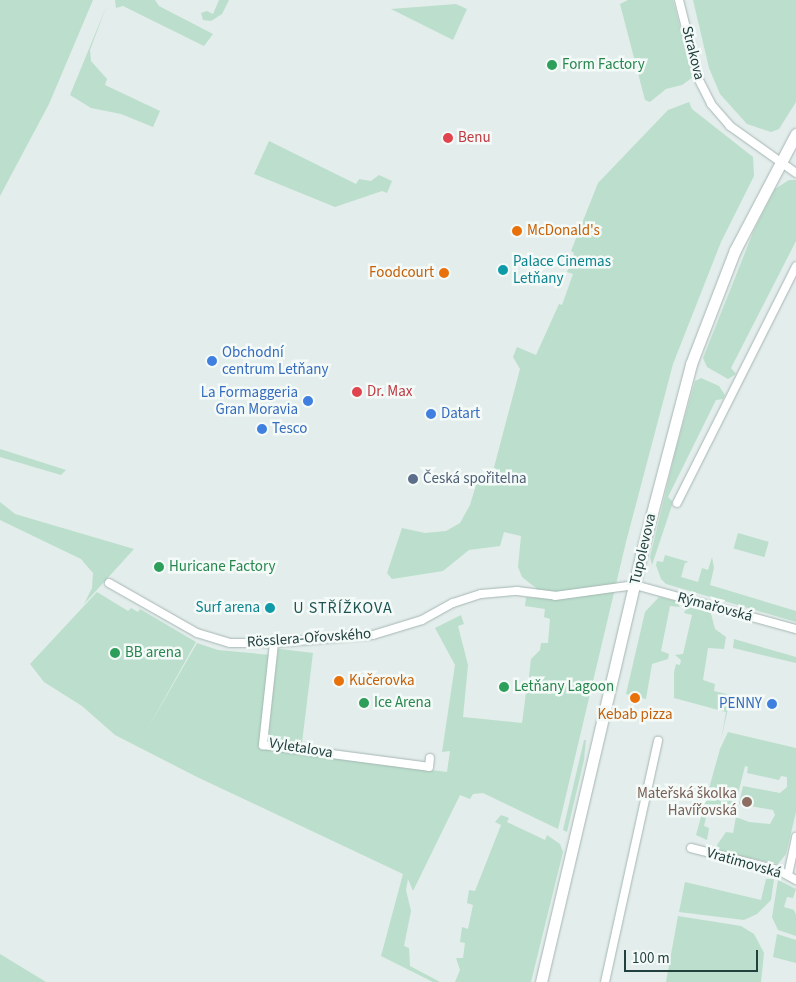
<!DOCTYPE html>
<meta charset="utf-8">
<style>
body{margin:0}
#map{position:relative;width:796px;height:982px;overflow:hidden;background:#e3edeb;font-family:"Source Sans 3",sans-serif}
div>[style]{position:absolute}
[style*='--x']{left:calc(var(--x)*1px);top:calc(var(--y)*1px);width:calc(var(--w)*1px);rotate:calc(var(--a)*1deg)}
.green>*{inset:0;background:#bbdfcc;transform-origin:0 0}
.roads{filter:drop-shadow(0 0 1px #a5b6b4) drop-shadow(0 0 1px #a5b6b4)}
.minor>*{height:8px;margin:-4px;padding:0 4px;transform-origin:4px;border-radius:4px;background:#fff}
.secondary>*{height:11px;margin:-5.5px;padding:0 5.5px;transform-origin:5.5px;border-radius:5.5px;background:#fff}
.dots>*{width:14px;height:14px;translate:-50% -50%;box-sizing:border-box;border:2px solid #f4faf8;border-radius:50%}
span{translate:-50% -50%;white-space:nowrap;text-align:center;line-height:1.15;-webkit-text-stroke:5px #f4faf8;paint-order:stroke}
.street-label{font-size:15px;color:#22403e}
.leisure-label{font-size:15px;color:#27864d}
.left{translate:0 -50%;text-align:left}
.health-label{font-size:15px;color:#be3a42}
.food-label{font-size:15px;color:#c56008}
.right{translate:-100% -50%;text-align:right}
.culture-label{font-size:15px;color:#0d838f}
.shop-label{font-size:15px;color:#366cbe}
.service-label{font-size:15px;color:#4e5e75}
.education-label{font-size:15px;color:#785e54}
.neighbourhood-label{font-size:16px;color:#1c5351;letter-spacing:1px}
.scale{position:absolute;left:624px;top:950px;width:134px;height:22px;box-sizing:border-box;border:2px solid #22403e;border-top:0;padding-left:6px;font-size:15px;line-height:18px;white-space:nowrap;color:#22403e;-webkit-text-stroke:4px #f4faf8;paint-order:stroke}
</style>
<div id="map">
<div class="green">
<i style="clip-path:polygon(0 0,93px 0,49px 104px,0 196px)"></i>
<i style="clip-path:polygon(115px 0,155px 0,159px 6px,213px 34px,204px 46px,123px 6px,116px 8px)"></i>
<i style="clip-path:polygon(219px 0,229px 0,222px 14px,211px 21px,203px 20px,201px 13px,207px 11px,213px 14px)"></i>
<i style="clip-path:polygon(628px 0,673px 0,693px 77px,682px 85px,666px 89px,650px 102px,645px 100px,620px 4px)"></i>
<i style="clip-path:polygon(693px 0,796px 0,796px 102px,779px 129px,771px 132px,747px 124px,720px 94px,709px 68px)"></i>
<i style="clip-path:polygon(456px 4px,467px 9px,453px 40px,391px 9px)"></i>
<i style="clip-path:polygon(107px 5px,90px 50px,91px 61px,107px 79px,105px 85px,160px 111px,153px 127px,121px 114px,91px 108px,70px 95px)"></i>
<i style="clip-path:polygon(689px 102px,692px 109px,753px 157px,754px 176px,721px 242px,673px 364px,626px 542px,558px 829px,483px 793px,473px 794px,470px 799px,460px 795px,413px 891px,408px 879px,406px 890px,411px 911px,404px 946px,409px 948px,410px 966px,440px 982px,433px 982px,381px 956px,403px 874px,197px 777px,115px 735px,82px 706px,44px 682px,30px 664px,97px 592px,128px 611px,131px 608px,138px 612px,140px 609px,196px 642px,147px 730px,197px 643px,218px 650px,271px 655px,261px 748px,447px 772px,450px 751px,442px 752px,455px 665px,435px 628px,461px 615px,464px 624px,458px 626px,468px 665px,463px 717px,522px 723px,526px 693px,530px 690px,528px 685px,531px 659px,540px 650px,541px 643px,548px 643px,550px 619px,544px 617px,545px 609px,525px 606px,526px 597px,535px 598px,536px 588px,522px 577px,518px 567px,521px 536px,504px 532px,500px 546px,469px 550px,443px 571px,392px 579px,387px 573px,402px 528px,425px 533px,446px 531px,460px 523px,470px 505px,476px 485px,492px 475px,520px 369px,513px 357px,517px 347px,536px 355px,559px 304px,562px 305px,573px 274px,567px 272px,574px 253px,571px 251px,598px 183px,668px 110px)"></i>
<i style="clip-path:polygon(269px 141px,356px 184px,359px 179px,371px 181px,379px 175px,392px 181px,387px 193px,382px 191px,335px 207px,254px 174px)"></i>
<i style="clip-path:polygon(789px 180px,796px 180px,796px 241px,731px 368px,736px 374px,728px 379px,707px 367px,703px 358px,754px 230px,775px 189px)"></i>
<i style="clip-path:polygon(701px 378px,719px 386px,725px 395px,723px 399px,716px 400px,668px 497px,673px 502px,652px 565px,650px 557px,676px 449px,695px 381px)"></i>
<i style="clip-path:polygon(0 449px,66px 470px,61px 475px,0 457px)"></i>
<i style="clip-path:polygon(0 502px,15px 514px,134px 549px,84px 604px,92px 588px,93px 573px,81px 559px,0 520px)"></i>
<i style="left:738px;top:533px;width:32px;height:16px;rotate:16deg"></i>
<i style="clip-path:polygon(665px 555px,689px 562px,685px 563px,681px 577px,698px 582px,702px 568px,708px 570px,712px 557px,714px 568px,710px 585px,796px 611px,796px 622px,666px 584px,661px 579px,656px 565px,657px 561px,663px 562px)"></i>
<i style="clip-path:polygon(659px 597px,676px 601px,680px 607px,670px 606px,661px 651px,669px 654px,668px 659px,652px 664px,646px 699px,626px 694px,645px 612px)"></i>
<i style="clip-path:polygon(688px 605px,710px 610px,715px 629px,726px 637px,724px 649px,708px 648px,703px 680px,715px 684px,714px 691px,731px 695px,721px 740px,726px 712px,674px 698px,674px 672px,676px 664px,680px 665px,681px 660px,675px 655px,683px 654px,692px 615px,684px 613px)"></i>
<i style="clip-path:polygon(734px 639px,796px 657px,796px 663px,733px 648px)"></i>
<i style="left:313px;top:653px;width:94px;height:35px;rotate:97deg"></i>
<i style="clip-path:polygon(728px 732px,796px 748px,796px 812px,786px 854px,778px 864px,720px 852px,717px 845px,726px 832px,733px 833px,736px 817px,749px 822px,770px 824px,775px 815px,773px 810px,739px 804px,743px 786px,780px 793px,787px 787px,787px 777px,781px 776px,779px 780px,747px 773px,748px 767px,745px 766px,733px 814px,708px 809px,704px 826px,709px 828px,707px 840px,696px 835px,720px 749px)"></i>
<i style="clip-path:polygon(584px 740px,586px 740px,584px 760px,567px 832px,563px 830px)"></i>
<i style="clip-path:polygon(501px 815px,509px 818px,507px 822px,545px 840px,547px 835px,560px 844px,563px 852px,531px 982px,455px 982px,460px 970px,456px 958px,463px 958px,465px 943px,460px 942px,462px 927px,468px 929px,473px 905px,467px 903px,469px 890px,475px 891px,501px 825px,495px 822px)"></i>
<i style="clip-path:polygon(766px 879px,774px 879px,771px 900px,757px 914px,744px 920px,679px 912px,685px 882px,761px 900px)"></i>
<i style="clip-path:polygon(778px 880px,796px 889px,793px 898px,787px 897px,784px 907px,794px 910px,796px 915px,796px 936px,778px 930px,772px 917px)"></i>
<i style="clip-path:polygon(678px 916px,741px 926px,754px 934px,764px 953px,761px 982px,666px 982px)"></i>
<i style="clip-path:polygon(777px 934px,796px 940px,796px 963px,773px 957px)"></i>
<i style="clip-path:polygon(0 954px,46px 982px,0 982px)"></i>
</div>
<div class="roads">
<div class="minor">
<i style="--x:679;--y:0;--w:82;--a:76"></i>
<i style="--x:699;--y:80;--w:27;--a:63"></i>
<i style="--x:711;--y:104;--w:29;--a:49"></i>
<i style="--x:730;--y:126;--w:81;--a:35.5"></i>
<i style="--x:677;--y:503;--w:265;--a:-63.3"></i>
<i style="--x:109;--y:583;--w:101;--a:29.6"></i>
<i style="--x:197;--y:633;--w:34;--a:17"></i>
<i style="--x:230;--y:643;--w:44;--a:0"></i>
<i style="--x:274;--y:643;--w:99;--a:-4.6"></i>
<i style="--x:373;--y:635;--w:51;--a:-17"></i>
<i style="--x:422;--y:620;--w:35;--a:-29"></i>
<i style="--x:453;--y:603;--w:29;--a:-18"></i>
<i style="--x:481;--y:594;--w:36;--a:-5"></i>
<i style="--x:517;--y:591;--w:38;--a:7"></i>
<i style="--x:555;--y:596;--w:81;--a:-7.8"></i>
<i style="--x:635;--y:585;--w:167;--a:15.3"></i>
<i style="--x:274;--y:643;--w:103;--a:96.2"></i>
<i style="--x:263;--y:745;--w:167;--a:7.5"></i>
<i style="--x:429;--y:767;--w:9;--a:-84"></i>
<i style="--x:691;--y:848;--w:90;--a:14.2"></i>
<i style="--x:778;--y:870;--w:21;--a:29"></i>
<i style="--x:788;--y:875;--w:39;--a:-78"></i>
<i style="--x:605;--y:982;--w:247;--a:-77.6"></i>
</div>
<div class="secondary">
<i style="--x:541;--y:982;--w:439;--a:-76.8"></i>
<i style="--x:641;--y:555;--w:197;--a:-75.3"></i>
<i style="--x:691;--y:364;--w:122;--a:-68.9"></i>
<i style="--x:735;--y:250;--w:131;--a:-62.3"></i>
</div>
</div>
<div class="dots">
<i style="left:552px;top:65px;background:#2e9e5b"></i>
<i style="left:448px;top:138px;background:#e0444e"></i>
<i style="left:517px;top:231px;background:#e8710a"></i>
<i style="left:503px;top:270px;background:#0f9aa8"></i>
<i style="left:444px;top:273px;background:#e8710a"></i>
<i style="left:212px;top:361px;background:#3f7fe0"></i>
<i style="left:357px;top:392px;background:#e0444e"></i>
<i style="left:308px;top:401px;background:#3f7fe0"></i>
<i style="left:431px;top:414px;background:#3f7fe0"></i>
<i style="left:262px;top:429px;background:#3f7fe0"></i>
<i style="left:413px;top:479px;background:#5c6f8a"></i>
<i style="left:159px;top:567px;background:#2e9e5b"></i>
<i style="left:270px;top:608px;background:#0f9aa8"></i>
<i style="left:115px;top:653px;background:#2e9e5b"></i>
<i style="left:339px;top:681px;background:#e8710a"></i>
<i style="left:504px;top:687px;background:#2e9e5b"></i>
<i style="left:635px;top:698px;background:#e8710a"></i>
<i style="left:364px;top:703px;background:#2e9e5b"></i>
<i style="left:772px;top:704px;background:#3f7fe0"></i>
<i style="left:747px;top:802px;background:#8d6e63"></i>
</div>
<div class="street-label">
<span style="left:693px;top:53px;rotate:76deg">Strakova</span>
<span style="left:643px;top:549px;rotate:-77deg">Tupolevova</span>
<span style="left:715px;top:607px;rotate:15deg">Rýmařovská</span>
<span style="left:309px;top:638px;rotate:-4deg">Rösslera-Ořovského</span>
<span style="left:301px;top:748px;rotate:9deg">Vyletalova</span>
<span style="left:744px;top:863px;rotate:16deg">Vratimovská</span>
</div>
<div class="leisure-label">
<span class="left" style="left:562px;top:65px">Form Factory</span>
<span class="left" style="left:169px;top:567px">Huricane Factory</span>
<span class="left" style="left:125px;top:653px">BB arena</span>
<span class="left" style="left:514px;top:687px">Letňany Lagoon</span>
<span class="left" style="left:374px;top:703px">Ice Arena</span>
</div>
<div class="health-label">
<span class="left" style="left:458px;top:138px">Benu</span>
<span class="left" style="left:367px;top:392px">Dr. Max</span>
</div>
<div class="food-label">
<span class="left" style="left:527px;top:231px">McDonald's</span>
<span class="right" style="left:434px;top:273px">Foodcourt</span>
<span class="left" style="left:349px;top:681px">Kučerovka</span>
<span style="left:635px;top:715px">Kebab pizza</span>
</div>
<div class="culture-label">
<span class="left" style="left:513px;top:270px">Palace Cinemas<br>Letňany</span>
<span class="right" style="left:260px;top:608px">Surf arena</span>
</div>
<div class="shop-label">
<span class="left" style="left:222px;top:361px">Obchodní<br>centrum Letňany</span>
<span class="right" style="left:298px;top:401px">La Formaggeria<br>Gran Moravia</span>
<span class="left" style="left:441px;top:414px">Datart</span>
<span class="left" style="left:272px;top:429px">Tesco</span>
<span class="right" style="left:762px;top:704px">PENNY</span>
</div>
<div class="service-label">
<span class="left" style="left:423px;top:479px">Česká spořitelna</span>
</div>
<div class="education-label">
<span class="right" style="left:737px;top:802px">Mateřská školka<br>Havířovská</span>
</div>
<div class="neighbourhood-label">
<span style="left:343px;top:608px">U STŘÍŽKOVA</span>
</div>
<div class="scale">100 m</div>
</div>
